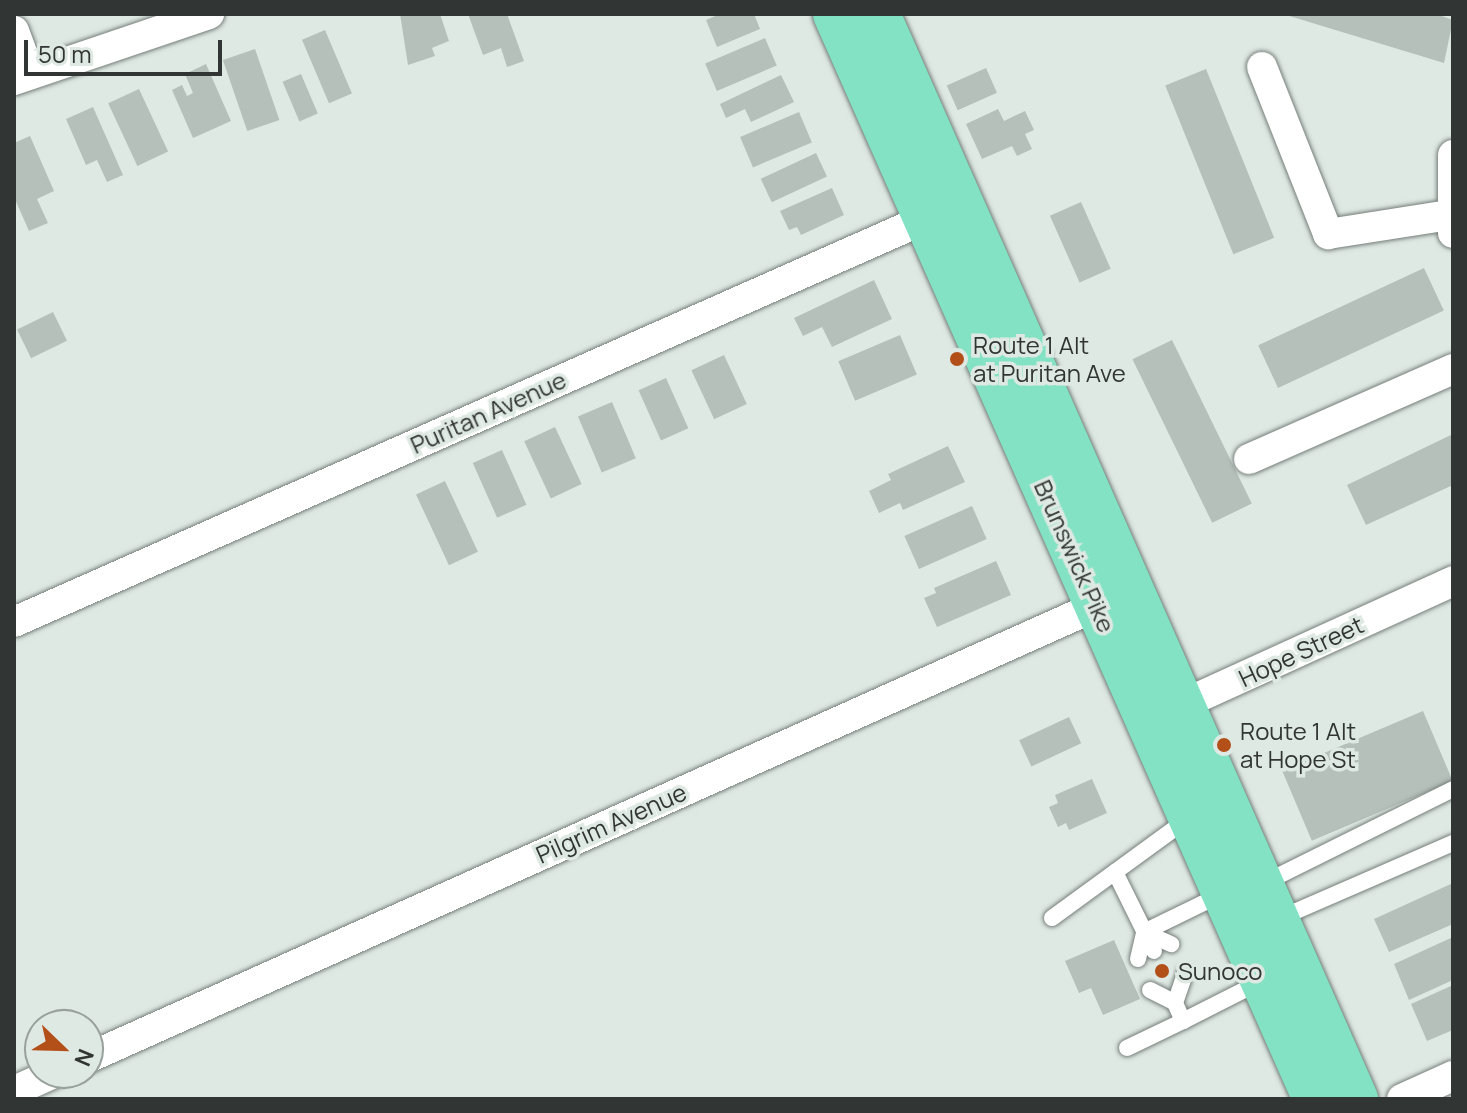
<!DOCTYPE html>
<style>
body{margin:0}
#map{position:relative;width:1467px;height:1113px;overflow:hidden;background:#dfe9e4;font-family:Manrope,sans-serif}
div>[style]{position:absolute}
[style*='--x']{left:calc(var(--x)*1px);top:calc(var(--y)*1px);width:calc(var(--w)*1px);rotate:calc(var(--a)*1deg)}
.building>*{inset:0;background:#b6c0bb;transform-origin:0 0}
.roads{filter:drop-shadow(0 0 2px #767e7a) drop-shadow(0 0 2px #767e7a)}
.lane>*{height:16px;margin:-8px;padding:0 8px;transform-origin:8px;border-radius:8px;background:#fff}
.street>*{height:30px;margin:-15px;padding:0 15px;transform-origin:15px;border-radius:15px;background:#fff}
.primary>*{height:44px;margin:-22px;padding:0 22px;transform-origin:22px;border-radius:22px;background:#82e2c3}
.dots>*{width:22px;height:22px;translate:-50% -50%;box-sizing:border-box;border:4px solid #dfe9e4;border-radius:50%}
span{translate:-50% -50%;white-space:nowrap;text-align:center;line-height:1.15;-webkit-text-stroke:7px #dfe9e4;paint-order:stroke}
.poi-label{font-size:24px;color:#313533}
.left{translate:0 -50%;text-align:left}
.street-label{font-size:24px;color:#313533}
.frame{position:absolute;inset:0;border:16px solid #313533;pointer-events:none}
.north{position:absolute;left:24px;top:1009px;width:80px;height:80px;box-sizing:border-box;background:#dfe9e4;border:2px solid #99a19d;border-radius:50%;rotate:113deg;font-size:22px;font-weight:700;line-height:32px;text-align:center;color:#313533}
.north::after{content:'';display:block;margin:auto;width:28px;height:36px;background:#b3501a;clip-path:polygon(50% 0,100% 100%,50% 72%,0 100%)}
.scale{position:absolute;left:24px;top:40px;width:198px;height:36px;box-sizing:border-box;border:4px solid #313533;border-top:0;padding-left:10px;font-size:24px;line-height:28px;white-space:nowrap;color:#313533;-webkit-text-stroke:6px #dfe9e4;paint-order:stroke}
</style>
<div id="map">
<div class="building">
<i style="clip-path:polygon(400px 14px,440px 14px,449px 41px,432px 48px,435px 56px,408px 65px)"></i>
<i style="clip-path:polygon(468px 14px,507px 14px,524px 61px,507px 67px,501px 48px,483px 55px)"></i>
<i style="clip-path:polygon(720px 14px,754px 14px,760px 29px,717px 47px,706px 20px)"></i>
<i style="clip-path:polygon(1436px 14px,1453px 20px,1444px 63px,1286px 15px)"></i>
<i style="left:325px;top:30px;width:69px;height:25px;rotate:67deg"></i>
<i style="left:765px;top:38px;width:30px;height:65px;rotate:67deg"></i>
<i style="left:255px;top:49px;width:75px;height:34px;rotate:71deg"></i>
<i style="clip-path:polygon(206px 64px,231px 121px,193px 138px,172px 90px,182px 85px,187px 96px,193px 93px,185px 74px)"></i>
<i style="left:986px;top:68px;width:27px;height:43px;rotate:66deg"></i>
<i style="left:1206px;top:69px;width:182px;height:44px;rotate:68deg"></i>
<i style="left:301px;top:74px;width:43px;height:20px;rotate:67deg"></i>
<i style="clip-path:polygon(781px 75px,794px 102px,751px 122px,745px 109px,726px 118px,720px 104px)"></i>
<i style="left:139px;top:89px;width:69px;height:34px;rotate:65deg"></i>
<i style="clip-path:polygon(93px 107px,123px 175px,107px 182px,97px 160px,86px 165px,66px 119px)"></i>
<i style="clip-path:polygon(998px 109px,1004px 121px,1025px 111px,1034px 130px,1025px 134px,1032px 149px,1017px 156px,1012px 146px,982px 159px,966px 124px)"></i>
<i style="left:799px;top:112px;width:33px;height:64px;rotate:67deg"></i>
<i style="clip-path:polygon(30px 136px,54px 191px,37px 199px,48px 223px,29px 231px,14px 197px,14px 143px)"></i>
<i style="left:816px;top:153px;width:26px;height:61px;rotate:65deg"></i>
<i style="clip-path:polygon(832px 188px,844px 215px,801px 235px,797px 227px,789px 230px,780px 211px)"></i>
<i style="left:1081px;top:202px;width:73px;height:34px;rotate:66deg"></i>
<i style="left:1424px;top:268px;width:47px;height:183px;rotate:65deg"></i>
<i style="clip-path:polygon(874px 280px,892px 319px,832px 347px,822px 327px,803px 336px,794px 318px)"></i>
<i style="left:53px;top:312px;width:32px;height:40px;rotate:64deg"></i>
<i style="left:900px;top:335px;width:43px;height:67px;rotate:67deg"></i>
<i style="left:1172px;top:340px;width:182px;height:44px;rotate:64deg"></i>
<i style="left:724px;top:355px;width:54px;height:36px;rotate:65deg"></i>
<i style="left:666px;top:378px;width:55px;height:30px;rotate:66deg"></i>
<i style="left:612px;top:402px;width:61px;height:37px;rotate:67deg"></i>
<i style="left:555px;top:427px;width:63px;height:34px;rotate:65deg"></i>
<i style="clip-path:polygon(1453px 434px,1453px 485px,1366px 525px,1347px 485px)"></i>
<i style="clip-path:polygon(948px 446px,965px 482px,903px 510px,900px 503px,879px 513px,869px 491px,891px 480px,888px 474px)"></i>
<i style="left:502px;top:450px;width:60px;height:32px;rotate:66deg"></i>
<i style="left:445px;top:481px;width:78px;height:32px;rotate:65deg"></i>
<i style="left:972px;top:506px;width:36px;height:74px;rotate:66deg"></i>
<i style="clip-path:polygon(996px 561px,1011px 595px,937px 627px,924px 598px,936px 593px,934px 588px)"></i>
<i style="left:1423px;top:711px;width:76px;height:153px;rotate:67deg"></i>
<i style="left:1069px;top:717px;width:29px;height:55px;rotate:65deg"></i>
<i style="clip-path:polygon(1092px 779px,1107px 813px,1069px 830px,1066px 823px,1058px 827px,1049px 807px,1058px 803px,1055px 795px)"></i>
<i style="clip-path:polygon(1453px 883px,1453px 924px,1389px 952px,1374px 919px)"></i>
<i style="clip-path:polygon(1453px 937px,1453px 980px,1409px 1000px,1394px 964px)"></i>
<i style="clip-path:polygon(1114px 940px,1140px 999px,1103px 1015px,1091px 988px,1079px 993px,1065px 961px)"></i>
<i style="clip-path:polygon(1453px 985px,1453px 1030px,1427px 1041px,1411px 1004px)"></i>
</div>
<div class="roads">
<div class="lane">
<i style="--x:1115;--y:872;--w:88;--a:63.7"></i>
<i style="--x:1264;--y:883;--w:211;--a:-26.4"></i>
<i style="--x:1052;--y:918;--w:170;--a:-36.1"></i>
<i style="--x:1278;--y:919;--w:191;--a:-23.5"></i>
<i style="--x:1144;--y:932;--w:30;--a:24"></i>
<i style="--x:1138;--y:959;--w:28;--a:-77"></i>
<i style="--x:1144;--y:932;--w:87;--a:-26"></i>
<i style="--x:1150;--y:990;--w:28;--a:27"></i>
<i style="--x:1175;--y:1003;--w:20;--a:66"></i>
<i style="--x:1183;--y:1021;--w:86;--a:-26.9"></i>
<i style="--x:1175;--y:1003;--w:31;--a:-71"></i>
<i style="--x:1127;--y:1048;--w:62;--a:-25.7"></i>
</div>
<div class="street">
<i style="--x:14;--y:31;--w:46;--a:69.6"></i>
<i style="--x:1262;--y:67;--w:180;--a:68.4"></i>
<i style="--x:1328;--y:234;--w:122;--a:-8.9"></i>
<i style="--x:14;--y:80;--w:206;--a:-18.7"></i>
<i style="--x:1453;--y:233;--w:78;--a:-90"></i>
<i style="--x:1249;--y:459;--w:223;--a:-23.8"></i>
<i style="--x:14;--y:622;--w:1014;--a:-23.86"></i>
<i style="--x:1164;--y:713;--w:318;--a:-24.5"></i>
<i style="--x:88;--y:1058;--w:1122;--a:-24.14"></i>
<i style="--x:14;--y:1091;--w:44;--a:-24.2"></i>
<i style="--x:1402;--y:1099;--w:56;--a:-24.3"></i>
</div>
<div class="primary">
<i style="--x:835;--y:14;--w:1186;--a:66.14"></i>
<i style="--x:878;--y:14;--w:1186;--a:66.22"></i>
</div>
</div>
<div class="dots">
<i style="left:957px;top:359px;background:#b3501a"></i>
<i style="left:1224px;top:745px;background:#b3501a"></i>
<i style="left:1162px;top:971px;background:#b3501a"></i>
</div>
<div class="poi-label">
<span class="left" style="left:973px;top:359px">Route 1 Alt<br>at Puritan Ave</span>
<span class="left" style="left:1240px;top:745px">Route 1 Alt<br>at Hope St</span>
<span class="left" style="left:1178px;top:971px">Sunoco</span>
</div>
<div class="street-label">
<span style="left:488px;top:412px;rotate:-24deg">Puritan Avenue</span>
<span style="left:1075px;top:556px;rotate:66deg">Brunswick Pike</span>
<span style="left:1301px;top:651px;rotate:-25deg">Hope Street</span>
<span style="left:611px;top:823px;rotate:-24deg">Pilgrim Avenue</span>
</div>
<div class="frame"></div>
<div class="north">N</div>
<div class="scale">50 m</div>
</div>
